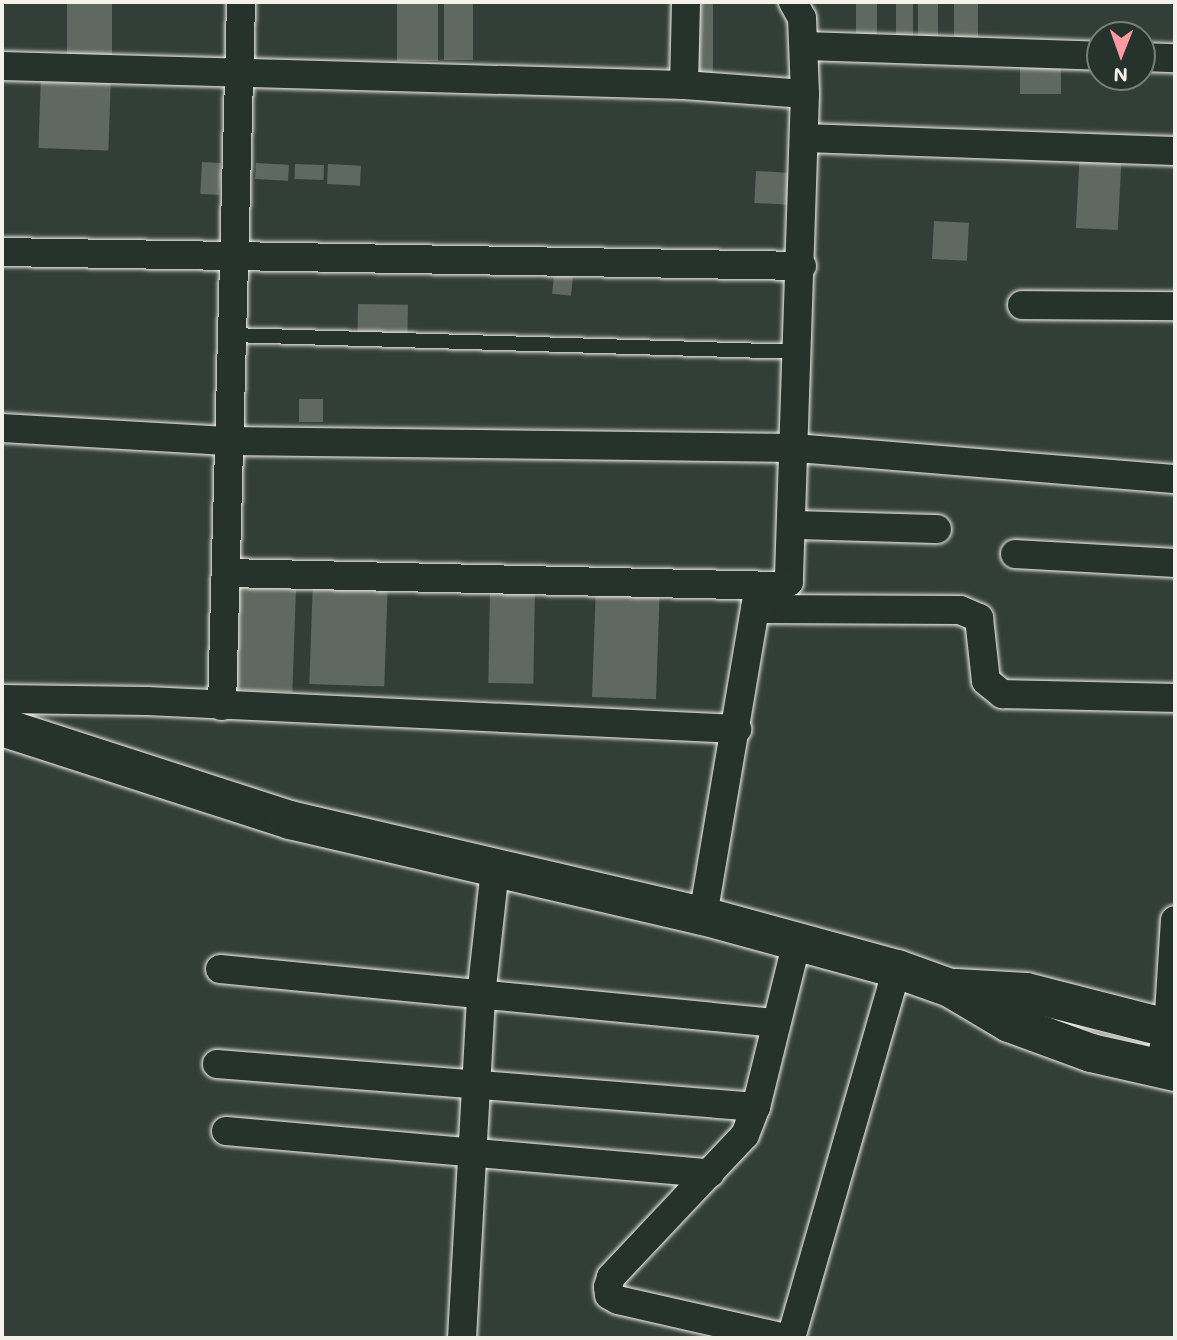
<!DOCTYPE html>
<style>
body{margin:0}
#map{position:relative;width:1177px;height:1340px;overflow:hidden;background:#323e38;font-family:Mali,sans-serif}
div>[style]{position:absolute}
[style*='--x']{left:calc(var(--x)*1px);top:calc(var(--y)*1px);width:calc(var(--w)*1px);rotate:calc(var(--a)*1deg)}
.building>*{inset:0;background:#5f6861;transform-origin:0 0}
.roads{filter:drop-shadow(0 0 2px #f4f1e8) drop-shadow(0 0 2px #f4f1e8)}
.lane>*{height:14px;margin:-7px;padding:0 7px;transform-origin:7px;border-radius:7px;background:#26332d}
.street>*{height:28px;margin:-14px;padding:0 14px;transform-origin:14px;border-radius:14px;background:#26332d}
.secondary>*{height:38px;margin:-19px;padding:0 19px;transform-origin:19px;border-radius:19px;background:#26332d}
span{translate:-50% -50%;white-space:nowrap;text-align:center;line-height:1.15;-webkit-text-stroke:7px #26332d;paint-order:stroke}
.frame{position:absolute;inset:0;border:4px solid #f4f1e8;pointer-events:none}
.north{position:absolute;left:1086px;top:21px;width:70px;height:70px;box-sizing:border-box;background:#26332d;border:2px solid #787f78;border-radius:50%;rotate:181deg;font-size:19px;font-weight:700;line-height:28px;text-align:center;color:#f4f1e8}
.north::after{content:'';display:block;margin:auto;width:24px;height:32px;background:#ff9aa2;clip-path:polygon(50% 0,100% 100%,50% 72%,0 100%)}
</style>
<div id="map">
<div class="building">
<i style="left:67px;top:2px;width:45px;height:57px"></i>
<i style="left:397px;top:2px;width:41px;height:59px"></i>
<i style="left:444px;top:2px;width:29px;height:58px"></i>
<i style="left:697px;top:2px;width:16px;height:76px"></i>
<i style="left:856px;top:2px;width:21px;height:38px"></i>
<i style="left:896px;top:2px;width:17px;height:37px"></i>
<i style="left:918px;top:2px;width:20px;height:37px"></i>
<i style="left:954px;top:2px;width:24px;height:37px"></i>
<i style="left:1020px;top:57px;width:41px;height:37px"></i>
<i style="left:41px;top:74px;width:70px;height:74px;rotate:2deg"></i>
<i style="left:1080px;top:149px;width:42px;height:79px;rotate:3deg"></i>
<i style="left:202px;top:162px;width:19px;height:32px;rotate:3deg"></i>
<i style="left:256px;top:163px;width:33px;height:16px;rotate:3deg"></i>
<i style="left:295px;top:164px;width:29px;height:15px;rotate:2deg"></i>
<i style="left:328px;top:164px;width:33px;height:20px;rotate:3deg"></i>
<i style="left:756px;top:171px;width:36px;height:32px;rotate:3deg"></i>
<i style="left:934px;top:221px;width:35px;height:38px;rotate:3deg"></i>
<i style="left:555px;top:266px;width:19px;height:28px;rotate:6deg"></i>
<i style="left:358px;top:304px;width:50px;height:30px;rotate:1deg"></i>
<i style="left:299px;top:399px;width:24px;height:23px"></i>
<i style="left:313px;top:578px;width:75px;height:106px;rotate:2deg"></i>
<i style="left:596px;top:583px;width:64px;height:114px;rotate:2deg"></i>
<i style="left:240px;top:587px;width:56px;height:103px;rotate:2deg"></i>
<i style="left:490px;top:588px;width:45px;height:95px;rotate:1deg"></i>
</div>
<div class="roads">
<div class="lane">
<i style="--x:231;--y:335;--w:568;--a:1.71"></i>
</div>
<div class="street">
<i style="--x:793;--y:2;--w:18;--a:61"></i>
<i style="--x:802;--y:18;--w:76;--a:87.7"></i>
<i style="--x:805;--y:46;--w:295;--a:1.9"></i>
<i style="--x:1142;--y:57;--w:33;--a:2"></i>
<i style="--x:2;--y:66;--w:682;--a:1.6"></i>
<i style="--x:684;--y:85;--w:121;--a:4.3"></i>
<i style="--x:805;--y:94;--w:488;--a:91.9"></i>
<i style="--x:789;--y:582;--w:11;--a:158"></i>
<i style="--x:779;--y:586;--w:553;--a:-178.65"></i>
<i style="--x:684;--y:85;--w:83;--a:-88.6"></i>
<i style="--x:804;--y:138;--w:371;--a:2"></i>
<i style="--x:2;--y:252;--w:800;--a:1"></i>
<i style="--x:1022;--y:305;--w:153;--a:0.4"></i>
<i style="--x:2;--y:428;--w:225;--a:3.3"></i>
<i style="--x:227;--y:441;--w:569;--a:0.7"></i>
<i style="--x:796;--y:448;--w:380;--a:4.7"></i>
<i style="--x:793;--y:525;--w:144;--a:1.6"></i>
<i style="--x:1015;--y:554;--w:160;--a:3.2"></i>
<i style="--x:755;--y:609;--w:205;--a:0.3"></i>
<i style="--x:960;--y:610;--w:21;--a:23"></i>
<i style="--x:979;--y:618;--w:63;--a:83.7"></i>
<i style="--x:986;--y:681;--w:21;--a:39"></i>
<i style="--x:1002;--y:694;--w:173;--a:1.3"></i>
<i style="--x:2;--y:699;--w:145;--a:0.8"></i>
<i style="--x:147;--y:701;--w:591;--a:2.72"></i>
<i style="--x:222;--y:706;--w:704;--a:-88.45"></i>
<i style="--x:703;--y:916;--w:329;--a:-80.4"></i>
<i style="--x:220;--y:969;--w:559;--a:5.55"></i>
<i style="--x:217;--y:1064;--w:541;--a:4.56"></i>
<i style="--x:1159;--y:1068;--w:41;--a:-77.3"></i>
<i style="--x:1168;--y:1028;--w:108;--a:-86.3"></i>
<i style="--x:226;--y:1131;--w:486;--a:5"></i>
<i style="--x:462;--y:1338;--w:343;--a:-86.8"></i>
<i style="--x:481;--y:996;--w:127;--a:-83.7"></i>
<i style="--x:785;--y:1338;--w:171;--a:-167.2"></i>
<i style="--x:618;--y:1300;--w:10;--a:-151"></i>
<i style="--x:609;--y:1295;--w:8;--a:-97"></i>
<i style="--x:608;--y:1287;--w:10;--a:-73"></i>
<i style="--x:611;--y:1277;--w:195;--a:-46.7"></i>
<i style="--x:745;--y:1135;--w:30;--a:-69"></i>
<i style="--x:756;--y:1107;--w:171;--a:-76.1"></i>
<i style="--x:791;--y:1338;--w:384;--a:-74"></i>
</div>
<div class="secondary">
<i style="--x:2;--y:727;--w:303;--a:17.9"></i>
<i style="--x:290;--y:820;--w:424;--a:13.1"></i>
<i style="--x:703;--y:916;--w:201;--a:15.3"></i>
<i style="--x:897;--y:969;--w:56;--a:19.7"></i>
<i style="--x:950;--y:988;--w:69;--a:30.7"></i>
<i style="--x:1009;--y:1023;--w:87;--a:20.1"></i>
<i style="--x:1091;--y:1053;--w:86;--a:12.7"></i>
<i style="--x:956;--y:988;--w:70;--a:3.3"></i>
<i style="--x:1026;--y:992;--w:154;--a:14.3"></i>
</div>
</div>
<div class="frame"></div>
<div class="north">N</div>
</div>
